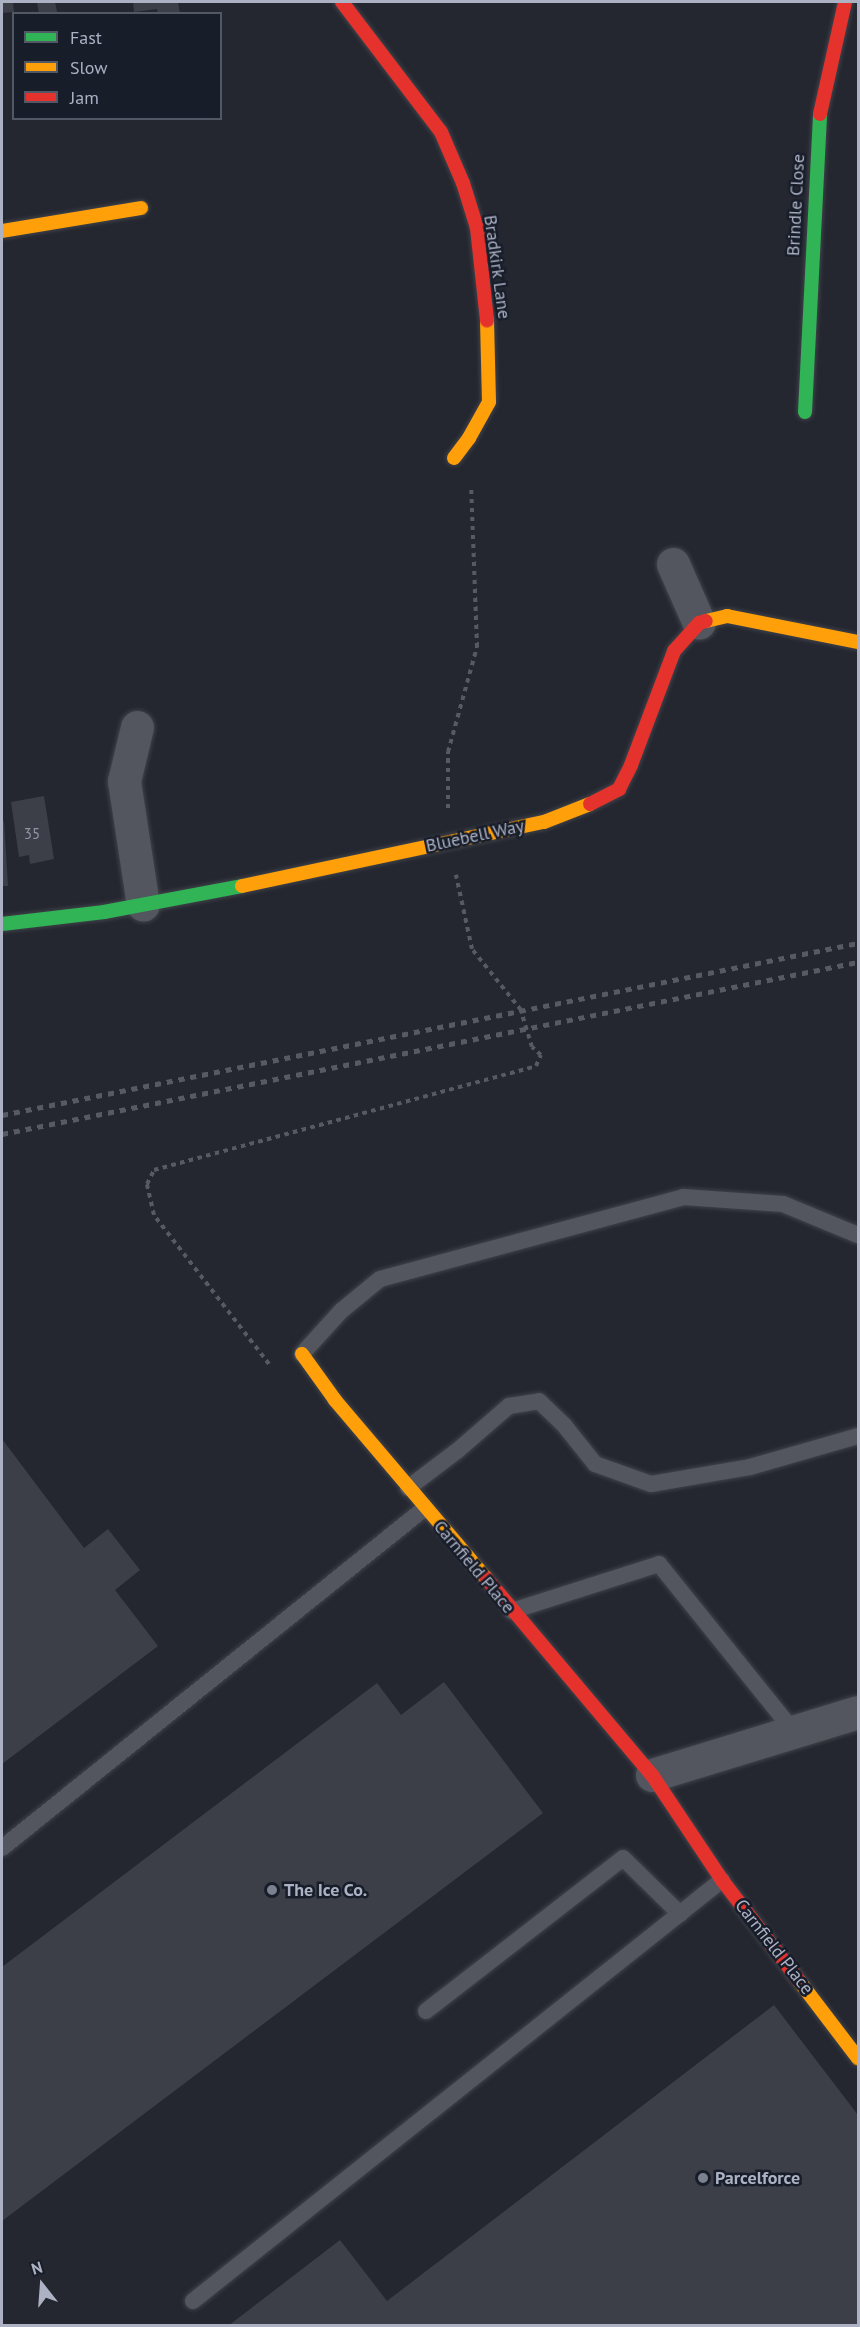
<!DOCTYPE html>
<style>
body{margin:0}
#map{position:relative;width:860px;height:2327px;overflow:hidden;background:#242730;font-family:"PT Sans",sans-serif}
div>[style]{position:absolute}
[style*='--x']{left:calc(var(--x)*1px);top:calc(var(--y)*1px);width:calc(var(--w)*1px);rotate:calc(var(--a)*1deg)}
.building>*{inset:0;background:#3d3f48}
.path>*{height:4px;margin-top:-2px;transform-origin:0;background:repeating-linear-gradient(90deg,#565a62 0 4.5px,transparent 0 9px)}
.roads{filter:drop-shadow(0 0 2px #404249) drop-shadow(0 0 2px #404249)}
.lane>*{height:16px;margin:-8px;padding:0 8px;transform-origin:8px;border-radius:8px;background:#53565f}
.street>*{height:33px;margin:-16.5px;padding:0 16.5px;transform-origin:16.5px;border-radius:16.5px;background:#53565f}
.fast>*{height:14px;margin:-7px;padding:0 7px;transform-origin:7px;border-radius:7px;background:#30b455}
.slow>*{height:14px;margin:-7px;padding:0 7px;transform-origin:7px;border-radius:7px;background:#ff9f0a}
.jam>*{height:14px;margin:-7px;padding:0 7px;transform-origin:7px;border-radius:7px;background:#e5322d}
.rail>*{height:4.5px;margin-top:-2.25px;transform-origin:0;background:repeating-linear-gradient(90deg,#575a62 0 6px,transparent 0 12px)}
.dots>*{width:16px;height:16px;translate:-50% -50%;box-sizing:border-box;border:3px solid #181d2a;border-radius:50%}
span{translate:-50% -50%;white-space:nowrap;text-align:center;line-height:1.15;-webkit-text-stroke:5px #181d2a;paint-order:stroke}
.number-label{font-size:15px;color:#9094a4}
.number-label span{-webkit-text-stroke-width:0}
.street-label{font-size:18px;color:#acb1c3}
.poi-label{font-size:18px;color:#acb1c3;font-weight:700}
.left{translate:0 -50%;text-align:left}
.frame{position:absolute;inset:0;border:3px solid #acb1c3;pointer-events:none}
.legend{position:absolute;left:12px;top:12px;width:210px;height:108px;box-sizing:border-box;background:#181d2a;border:2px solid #535867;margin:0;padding:8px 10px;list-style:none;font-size:18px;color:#acb1c3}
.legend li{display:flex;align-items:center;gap:12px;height:30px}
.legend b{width:30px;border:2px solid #535867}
.north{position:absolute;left:12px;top:2255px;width:60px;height:60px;-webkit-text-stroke:4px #181d2a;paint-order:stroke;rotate:343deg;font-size:16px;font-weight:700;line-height:24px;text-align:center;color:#acb1c3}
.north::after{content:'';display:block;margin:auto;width:21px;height:27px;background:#acb1c3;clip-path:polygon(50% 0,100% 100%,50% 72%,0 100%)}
</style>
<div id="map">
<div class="building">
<i style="clip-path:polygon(2px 2px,13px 2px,14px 12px,2px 13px)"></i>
<i style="clip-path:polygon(37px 2px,55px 2px,57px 12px,39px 14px)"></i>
<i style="clip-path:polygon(133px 2px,178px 2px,180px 14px,158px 14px,157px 9px,134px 12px)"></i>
<i style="clip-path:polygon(44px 796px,54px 859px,30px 864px,29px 855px,19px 857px,11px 802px)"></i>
<i style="clip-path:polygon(2px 820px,4px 822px,8px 886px,2px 886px)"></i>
<i style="clip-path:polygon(2px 1439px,84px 1548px,108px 1529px,140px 1570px,115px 1590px,158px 1646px,2px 1764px)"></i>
<i style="clip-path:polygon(444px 1682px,543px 1813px,2px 2221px,2px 1967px,377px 1683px,401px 1715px)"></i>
<i style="clip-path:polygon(774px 2005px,858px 2115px,858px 2323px,855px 2326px,228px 2326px,340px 2240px,387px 2301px)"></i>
</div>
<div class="path">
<i style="--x:448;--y:808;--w:56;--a:-90"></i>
<i style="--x:448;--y:752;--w:109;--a:-74.6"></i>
<i style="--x:477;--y:647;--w:160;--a:-92.1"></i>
<i style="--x:269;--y:1364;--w:188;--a:-127.7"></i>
<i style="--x:154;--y:1215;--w:32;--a:-103"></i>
<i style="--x:147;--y:1184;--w:16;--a:-63"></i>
<i style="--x:154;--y:1170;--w:396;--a:-15.2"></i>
<i style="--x:536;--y:1066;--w:12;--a:-66"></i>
<i style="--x:541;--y:1055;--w:12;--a:-138"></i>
<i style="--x:532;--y:1047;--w:39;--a:-107"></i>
<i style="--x:521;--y:1010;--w:78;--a:-128.8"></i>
<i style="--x:472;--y:949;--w:76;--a:-102.2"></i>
</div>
<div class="roads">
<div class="lane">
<i style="--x:302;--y:1354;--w:58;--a:-47.8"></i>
<i style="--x:341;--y:1311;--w:50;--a:-39.4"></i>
<i style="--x:380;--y:1279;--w:314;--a:-15.1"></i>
<i style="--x:683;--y:1197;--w:100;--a:4"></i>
<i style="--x:783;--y:1204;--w:81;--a:22.5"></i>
<i style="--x:408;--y:1488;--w:61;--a:-37.1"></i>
<i style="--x:457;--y:1451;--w:69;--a:-40.9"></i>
<i style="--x:509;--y:1406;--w:30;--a:-9"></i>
<i style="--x:539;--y:1401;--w:35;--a:44"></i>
<i style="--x:564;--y:1425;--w:50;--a:51.5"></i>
<i style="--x:595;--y:1464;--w:59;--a:19.7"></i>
<i style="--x:651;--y:1484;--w:100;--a:-9.7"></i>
<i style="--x:750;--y:1467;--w:112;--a:-16"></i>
<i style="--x:512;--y:1611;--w:154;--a:-17.7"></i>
<i style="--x:659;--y:1564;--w:216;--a:51.2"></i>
<i style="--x:2;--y:1848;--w:543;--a:-38.79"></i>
<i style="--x:426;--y:2011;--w:249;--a:-37.8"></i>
<i style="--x:623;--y:1858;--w:80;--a:44.5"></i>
<i style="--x:193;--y:2301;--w:676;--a:-38.51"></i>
</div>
<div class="street">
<i style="--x:673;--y:564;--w:64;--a:66.2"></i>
<i style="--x:137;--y:727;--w:56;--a:103.5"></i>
<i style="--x:124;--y:781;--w:125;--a:81.3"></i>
<i style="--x:652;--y:1775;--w:215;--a:-17"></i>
</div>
<div class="fast">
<i style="--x:805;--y:412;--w:298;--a:-87.1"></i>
<i style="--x:2;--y:924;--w:103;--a:-6.7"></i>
<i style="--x:104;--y:912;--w:140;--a:-10.7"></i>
</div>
<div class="slow">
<i style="--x:2;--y:231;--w:141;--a:-9.4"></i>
<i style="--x:454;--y:458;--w:25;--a:-53"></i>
<i style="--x:469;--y:438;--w:41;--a:-60.9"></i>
<i style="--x:489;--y:402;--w:82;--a:-91.4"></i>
<i style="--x:706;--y:621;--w:22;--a:-13"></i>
<i style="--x:727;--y:616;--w:134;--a:11.2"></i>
<i style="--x:242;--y:886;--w:309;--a:-12"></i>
<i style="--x:544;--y:822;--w:49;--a:-21.4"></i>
<i style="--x:302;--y:1354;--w:57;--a:54.3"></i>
<i style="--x:335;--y:1400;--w:233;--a:49.7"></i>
<i style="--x:800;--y:1982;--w:96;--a:52.7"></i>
</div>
<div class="jam">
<i style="--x:342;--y:2;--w:163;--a:52.7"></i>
<i style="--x:441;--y:132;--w:56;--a:66.7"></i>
<i style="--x:463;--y:183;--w:47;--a:72.7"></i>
<i style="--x:477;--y:228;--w:93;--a:83.8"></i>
<i style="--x:820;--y:114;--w:115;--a:-77.4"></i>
<i style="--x:590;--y:804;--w:33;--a:-27"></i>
<i style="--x:619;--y:789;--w:27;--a:-63"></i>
<i style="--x:631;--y:765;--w:122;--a:-69.3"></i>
<i style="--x:674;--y:651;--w:38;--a:-48"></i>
<i style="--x:699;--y:623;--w:7;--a:-16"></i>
<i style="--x:486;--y:1578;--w:258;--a:49.9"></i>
<i style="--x:652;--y:1775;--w:126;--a:56.3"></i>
<i style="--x:722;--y:1880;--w:128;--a:52.6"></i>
</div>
</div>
<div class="rail">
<i style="--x:2;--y:1115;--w:873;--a:-11.36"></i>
<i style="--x:2;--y:1134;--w:873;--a:-11.36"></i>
</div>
<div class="dots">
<i style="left:272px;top:1890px;background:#7c8190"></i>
<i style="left:703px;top:2178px;background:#7c8190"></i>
</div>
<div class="number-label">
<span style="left:32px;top:834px">35</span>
</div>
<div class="street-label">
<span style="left:796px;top:205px;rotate:-87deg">Brindle Close</span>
<span style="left:497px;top:267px;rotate:82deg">Bradkirk Lane</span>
<span style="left:475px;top:836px;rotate:-12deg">Bluebell Way</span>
<span style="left:474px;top:1567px;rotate:50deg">Carnfield Place</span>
<span style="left:774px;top:1947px;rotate:52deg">Carnfield Place</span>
</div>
<div class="poi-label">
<span class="left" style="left:284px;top:1890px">The Ice Co.</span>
<span class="left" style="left:715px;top:2178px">Parcelforce</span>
</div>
<div class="frame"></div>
<ul class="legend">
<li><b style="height:8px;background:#30b455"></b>Fast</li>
<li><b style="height:8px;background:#ff9f0a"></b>Slow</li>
<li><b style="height:8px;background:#e5322d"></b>Jam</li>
</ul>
<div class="north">N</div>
</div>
